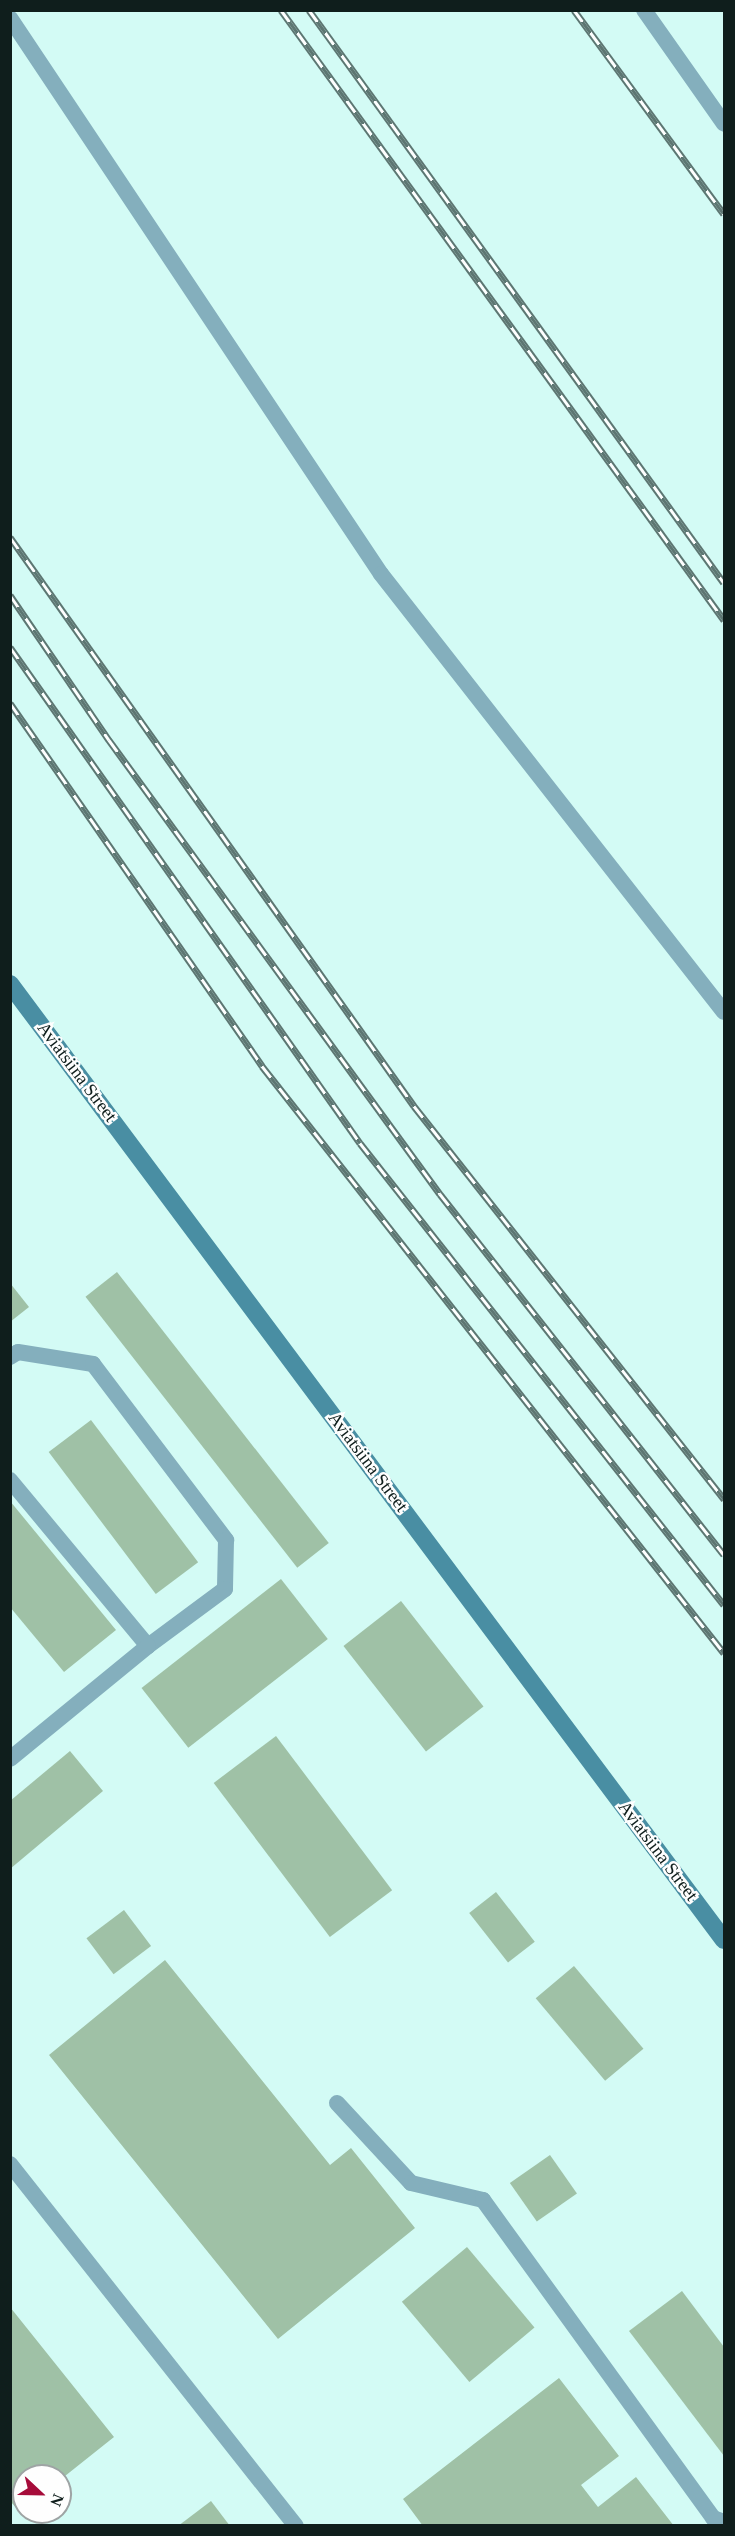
<!DOCTYPE html>
<style>
body{margin:0}
#map{position:relative;width:735px;height:2536px;overflow:hidden;background:#d3fbf5;font-family:"Times New Roman",serif}
div>[style]{position:absolute}
[style*='--x']{left:calc(var(--x)*1px);top:calc(var(--y)*1px);width:calc(var(--w)*1px);rotate:calc(var(--a)*1deg)}
.building>*{inset:0;background:#9fc1a6;transform-origin:0 0}
.lane>*{height:16px;margin:-8px;padding:0 8px;transform-origin:8px;border-radius:8px;background:#84afbd}
.secondary>*{height:18px;margin:-9px;padding:0 9px;transform-origin:9px;border-radius:9px;background:#498ea3}
.rail>*{height:7px;margin-top:-3.5px;transform-origin:0;background:repeating-linear-gradient(90deg,#fefefe 0 14px,#5d7672 0 28px);box-sizing:border-box;border-block:2px solid #5d7672}
span{translate:-50% -50%;white-space:nowrap;text-align:center;line-height:1.15;-webkit-text-stroke:5px #fefefe;paint-order:stroke}
.street-label{font-size:18px;color:#0f1e1c}
.frame{position:absolute;inset:0;border:12px solid #0f1e1c;pointer-events:none}
.north{position:absolute;left:12px;top:2464px;width:60px;height:60px;box-sizing:border-box;background:#fefefe;border:2px solid #9ea4a4;border-radius:50%;rotate:112deg;font-size:16px;font-weight:700;line-height:24px;text-align:center;color:#0f1e1c}
.north::after{content:'';display:block;margin:auto;width:21px;height:27px;background:#a60c3a;clip-path:polygon(50% 0,100% 100%,50% 72%,0 100%)}
</style>
<div id="map">
<div class="building">
<i style="left:117px;top:1272px;width:344px;height:40px;rotate:52deg"></i>
<i style="clip-path:polygon(10px 1283px,29px 1307px,10px 1322px)"></i>
<i style="left:91px;top:1420px;width:178px;height:53px;rotate:53deg"></i>
<i style="clip-path:polygon(10px 1501px,116px 1630px,64px 1672px,10px 1607px)"></i>
<i style="left:281px;top:1579px;width:76px;height:177px;rotate:52deg"></i>
<i style="left:401px;top:1601px;width:134px;height:73px;rotate:52deg"></i>
<i style="left:276px;top:1736px;width:193px;height:78px;rotate:53deg"></i>
<i style="clip-path:polygon(70px 1751px,103px 1791px,10px 1869px,10px 1801px)"></i>
<i style="left:496px;top:1892px;width:63px;height:34px;rotate:52deg"></i>
<i style="left:124px;top:1910px;width:45px;height:47px;rotate:53deg"></i>
<i style="clip-path:polygon(165px 1960px,330px 2165px,351px 2148px,415px 2228px,278px 2339px,49px 2055px)"></i>
<i style="left:574px;top:1966px;width:108px;height:50px;rotate:50deg"></i>
<i style="left:550px;top:2155px;width:47px;height:49px;rotate:55deg"></i>
<i style="left:467px;top:2247px;width:105px;height:85px;rotate:50deg"></i>
<i style="clip-path:polygon(682px 2291px,724px 2347px,724px 2456px,629px 2331px)"></i>
<i style="clip-path:polygon(10px 2307px,114px 2437px,60px 2480px,60px 2476px,24px 2476px,24px 2509px,20px 2512px,10px 2501px)"></i>
<i style="clip-path:polygon(559px 2378px,619px 2456px,581px 2485px,598px 2507px,636px 2477px,674px 2526px,423px 2526px,403px 2499px)"></i>
<i style="clip-path:polygon(211px 2501px,230px 2526px,178px 2526px)"></i>
</div>
<div class="lane">
<i style="--x:644;--y:10;--w:139;--a:54.9"></i>
<i style="--x:10;--y:18;--w:668;--a:56.29"></i>
<i style="--x:381;--y:574;--w:556;--a:51.94"></i>
<i style="--x:10;--y:1357;--w:9;--a:-32"></i>
<i style="--x:18;--y:1352;--w:76;--a:9.1"></i>
<i style="--x:93;--y:1364;--w:221;--a:52.9"></i>
<i style="--x:226;--y:1540;--w:49;--a:91.2"></i>
<i style="--x:225;--y:1589;--w:96;--a:143.5"></i>
<i style="--x:10;--y:1480;--w:216;--a:50.3"></i>
<i style="--x:148;--y:1646;--w:178;--a:140.7"></i>
<i style="--x:337;--y:2103;--w:109;--a:47.2"></i>
<i style="--x:411;--y:2183;--w:74;--a:13.3"></i>
<i style="--x:483;--y:2200;--w:392;--a:54.1"></i>
<i style="--x:713;--y:2518;--w:12;--a:20"></i>
<i style="--x:10;--y:2164;--w:461;--a:51.7"></i>
</div>
<div class="secondary">
<i style="--x:10;--y:984;--w:1193;--a:53.25"></i>
</div>
<div class="rail">
<i style="--x:281;--y:10;--w:754;--a:54.01"></i>
<i style="--x:309;--y:10;--w:707;--a:54.09"></i>
<i style="--x:574;--y:10;--w:253;--a:53.7"></i>
<i style="--x:10;--y:537;--w:698;--a:54.62"></i>
<i style="--x:414;--y:1106;--w:501;--a:51.73"></i>
<i style="--x:10;--y:595;--w:176;--a:55.7"></i>
<i style="--x:109;--y:740;--w:562;--a:53.91"></i>
<i style="--x:440;--y:1194;--w:459;--a:51.8"></i>
<i style="--x:10;--y:647;--w:607;--a:54.79"></i>
<i style="--x:360;--y:1143;--w:588;--a:51.77"></i>
<i style="--x:10;--y:703;--w:442;--a:55.2"></i>
<i style="--x:262;--y:1066;--w:747;--a:51.8"></i>
</div>
<div class="street-label">
<span style="left:77px;top:1072px;rotate:53deg">Aviatsiina Street</span>
<span style="left:368px;top:1462px;rotate:53deg">Aviatsiina Street</span>
<span style="left:658px;top:1851px;rotate:53deg">Aviatsiina Street</span>
</div>
<div class="frame"></div>
<div class="north">N</div>
</div>
